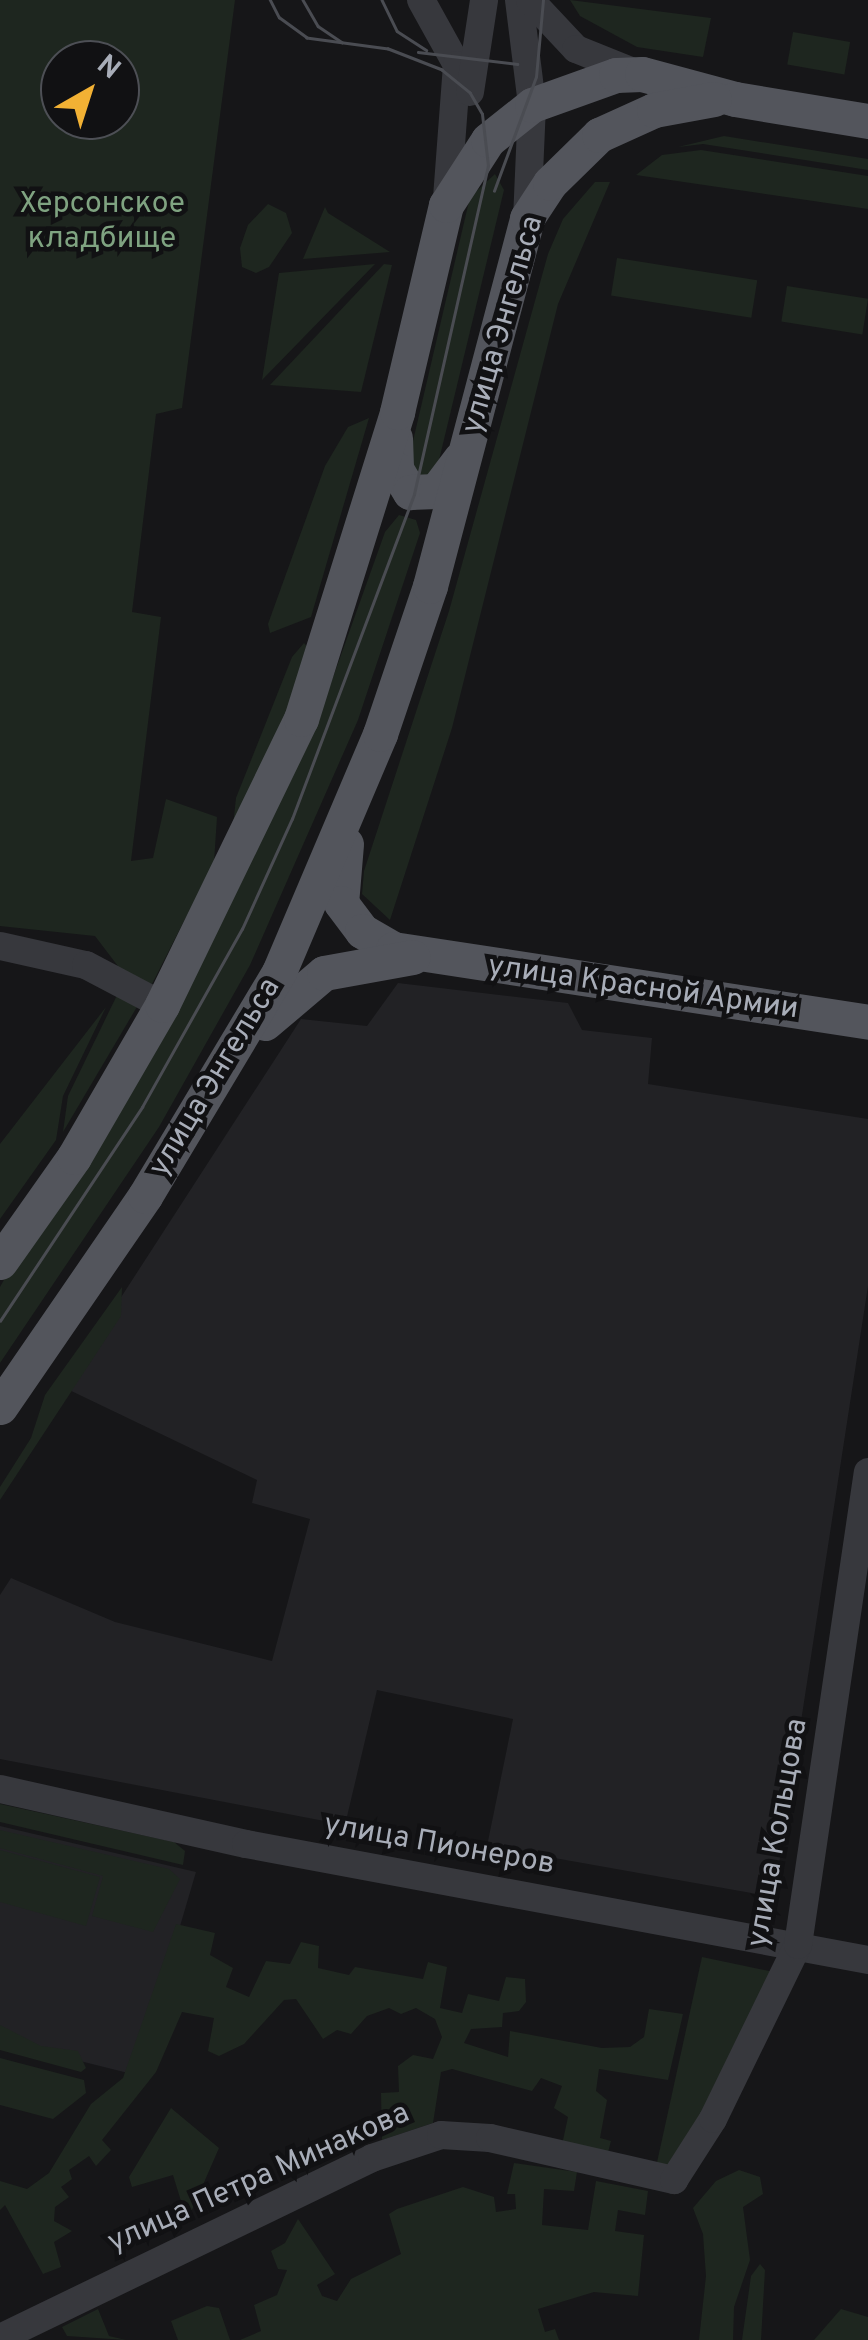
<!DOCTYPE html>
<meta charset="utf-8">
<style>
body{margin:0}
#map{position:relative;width:868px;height:2340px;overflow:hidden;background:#161618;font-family:Overpass,sans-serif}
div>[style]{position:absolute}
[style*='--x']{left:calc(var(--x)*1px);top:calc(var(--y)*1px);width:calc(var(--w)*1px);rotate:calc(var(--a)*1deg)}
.built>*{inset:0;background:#222225}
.green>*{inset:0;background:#1e261f;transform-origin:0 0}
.minor>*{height:28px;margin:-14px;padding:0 14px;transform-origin:14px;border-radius:14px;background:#37383d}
.major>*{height:35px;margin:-17.5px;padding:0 17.5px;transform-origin:17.5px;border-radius:17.5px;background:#53555c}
.tram>*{height:2.5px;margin:-1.25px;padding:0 1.25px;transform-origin:1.25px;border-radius:1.25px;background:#4a4c52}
span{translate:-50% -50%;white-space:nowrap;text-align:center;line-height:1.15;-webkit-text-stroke:9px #111113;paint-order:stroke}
.park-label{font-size:30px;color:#7fa381}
.street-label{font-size:30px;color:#a8adb8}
.north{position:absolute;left:40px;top:40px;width:100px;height:100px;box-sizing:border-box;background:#111113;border:2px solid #4d4f55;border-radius:50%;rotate:39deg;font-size:28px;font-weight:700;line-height:40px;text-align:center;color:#a8adb8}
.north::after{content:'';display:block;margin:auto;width:35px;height:45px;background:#f2b134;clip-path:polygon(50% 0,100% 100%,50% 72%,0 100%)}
</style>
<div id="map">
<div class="built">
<i style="clip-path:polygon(398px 983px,568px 1003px,582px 1030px,652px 1038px,648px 1084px,868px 1119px,868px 1286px,774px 1897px,487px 1846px,513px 1719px,377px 1690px,345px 1825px,0 1759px,0 1595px,11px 1578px,115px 1622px,272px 1661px,310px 1519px,252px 1503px,257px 1480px,63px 1387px,301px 1019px,367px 1026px)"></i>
<i style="clip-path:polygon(0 1826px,196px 1872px,136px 2075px,0 2041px)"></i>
</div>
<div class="green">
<i style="clip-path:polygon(evenodd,0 0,235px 0,182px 408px,156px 414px,132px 612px,161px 617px,131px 861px,153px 858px,166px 799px,217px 817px,214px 862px,152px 984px,127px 978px,95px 936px,0 926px,0 0,60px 60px,120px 60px,120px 120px,60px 120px,60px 60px)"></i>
<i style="clip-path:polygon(570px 0,711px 18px,703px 57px,637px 47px,580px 16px)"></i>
<i style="left:793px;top:32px;width:58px;height:33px;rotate:10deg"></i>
<i style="clip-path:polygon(724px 136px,868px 159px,868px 170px,703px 144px,678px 147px)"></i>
<i style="clip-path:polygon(701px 150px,868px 176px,868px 209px,636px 175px,662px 155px)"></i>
<i style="clip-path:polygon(495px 174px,504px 190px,434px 481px,406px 471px,470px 197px)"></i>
<i style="clip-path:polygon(595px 182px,610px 182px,558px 304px,452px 728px,390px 920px,362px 894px,364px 871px,449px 611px,548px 254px,563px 219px)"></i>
<i style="clip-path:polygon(268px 204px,286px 213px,292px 233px,269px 267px,256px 273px,242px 267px,240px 248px,248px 225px)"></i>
<i style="clip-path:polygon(325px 207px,328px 213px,390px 252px,303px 259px)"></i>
<i style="left:617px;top:258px;width:142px;height:38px;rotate:9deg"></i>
<i style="clip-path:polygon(375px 264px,262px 380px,279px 273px)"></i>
<i style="clip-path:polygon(384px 264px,392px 265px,361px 392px,270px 385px)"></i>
<i style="left:787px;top:286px;width:82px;height:36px;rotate:9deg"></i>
<i style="clip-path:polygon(369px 418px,311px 617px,270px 633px,268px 624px,325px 466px,348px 427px)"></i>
<i style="clip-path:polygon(399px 515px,416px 520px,420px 533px,358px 720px,250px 965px,159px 1127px,0 1363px,0 1287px,322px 708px,385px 532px)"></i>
<i style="clip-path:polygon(304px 643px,309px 649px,286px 716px,233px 826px,236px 798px,292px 657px)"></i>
<i style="clip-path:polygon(120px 989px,141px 1000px,63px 1132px,68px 1096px)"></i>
<i style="clip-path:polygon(106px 1007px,63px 1096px,56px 1140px,0 1219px,0 1144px)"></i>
<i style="clip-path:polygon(122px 1287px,121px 1316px,0 1500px,0 1487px,31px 1438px,45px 1395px)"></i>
<i style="clip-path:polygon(0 1804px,174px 1842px,185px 1851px,183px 1865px,0 1822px)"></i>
<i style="clip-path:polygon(0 1830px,169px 1869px,180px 1879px,153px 1932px,92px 1916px,103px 1876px,0 1848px)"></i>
<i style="clip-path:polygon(0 1850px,100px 1877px,86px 1926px,0 1902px)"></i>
<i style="clip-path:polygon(176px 1924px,215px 1933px,210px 1955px,233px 1968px,226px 1987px,249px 1997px,266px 1961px,290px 1964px,301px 1942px,319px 1946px,318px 1968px,349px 1975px,355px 1967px,423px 1979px,428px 1962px,447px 1967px,440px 2008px,462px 2013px,468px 1994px,499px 2001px,506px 1977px,525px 1979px,526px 2002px,519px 2011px,503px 2013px,502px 2027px,471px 2029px,464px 2043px,508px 2057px,510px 2031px,602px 2048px,630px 2047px,644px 2037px,649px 2009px,683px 2014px,668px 2080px,599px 2069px,596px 2091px,607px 2100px,600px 2138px,611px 2141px,607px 2156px,562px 2145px,568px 2117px,554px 2108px,562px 2086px,541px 2078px,532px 2091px,452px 2069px,441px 2072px,433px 2123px,382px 2140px,381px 2093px,399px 2092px,398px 2066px,413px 2055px,433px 2059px,442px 2037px,435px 2019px,416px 2008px,401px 2014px,389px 2008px,367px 2016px,351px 2034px,337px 2030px,323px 2039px,296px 1999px,284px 2000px,244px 2044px,219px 2056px,208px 2051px,214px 2018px,182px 2012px,156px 2072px,102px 2140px,111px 2150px,96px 2166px,89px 2156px,69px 2170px,72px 2179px,61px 2187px,69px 2197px,55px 2207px,54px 2221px,72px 2231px,54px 2242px,61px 2267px,43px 2274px,5px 2205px,0 2210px,0 2181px,27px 2189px,49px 2173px,91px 2104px,123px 2078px)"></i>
<i style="clip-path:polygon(702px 1957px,774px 1972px,698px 2130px,664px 2169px,656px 2167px)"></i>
<i style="clip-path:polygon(0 2025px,41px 2046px,78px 2051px,86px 2068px,81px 2072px,0 2050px)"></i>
<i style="clip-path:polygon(0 2058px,84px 2080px,86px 2093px,53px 2119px,0 2105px)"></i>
<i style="clip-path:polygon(171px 2108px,219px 2148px,192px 2210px,184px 2211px,173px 2175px,132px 2187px,129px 2177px)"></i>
<i style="clip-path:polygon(514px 2163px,577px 2172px,574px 2191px,544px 2189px,542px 2225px,588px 2230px,596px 2181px,648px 2191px,645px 2215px,618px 2210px,615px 2231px,644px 2235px,638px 2296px,594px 2292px,538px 2309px,545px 2332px,555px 2329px,559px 2340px,240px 2340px,261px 2331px,254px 2305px,277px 2295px,287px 2270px,278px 2269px,271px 2251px,285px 2243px,298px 2219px,335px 2274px,317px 2285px,322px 2296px,337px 2301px,351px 2279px,401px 2254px,389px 2214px,397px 2209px,463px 2187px,494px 2197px,496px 2212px,516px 2209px,515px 2194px,507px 2194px)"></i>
<i style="clip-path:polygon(739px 2170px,760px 2177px,763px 2194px,743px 2207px,750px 2260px,734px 2307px,733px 2340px,699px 2340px,706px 2276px,703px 2234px,693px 2208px,716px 2181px)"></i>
<i style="clip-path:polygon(760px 2264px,765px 2270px,761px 2340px,742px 2340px,751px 2276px)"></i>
<i style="clip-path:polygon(207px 2306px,219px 2308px,230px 2340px,178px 2340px,171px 2321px)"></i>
<i style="clip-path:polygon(98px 2309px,109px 2336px,126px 2340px,67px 2336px,62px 2327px)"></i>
<i style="clip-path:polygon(841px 2309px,868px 2317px,868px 2340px,814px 2340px)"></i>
</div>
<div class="minor">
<i style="--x:421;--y:0;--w:74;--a:61"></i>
<i style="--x:457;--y:65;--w:133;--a:94.3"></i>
<i style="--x:519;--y:0;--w:106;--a:82.9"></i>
<i style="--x:532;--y:105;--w:113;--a:92.5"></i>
<i style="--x:530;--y:0;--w:67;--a:46.8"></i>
<i style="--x:576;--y:49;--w:65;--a:21.8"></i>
<i style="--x:470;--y:92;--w:93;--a:-81.3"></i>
<i style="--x:0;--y:946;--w:88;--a:12.5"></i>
<i style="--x:86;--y:965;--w:86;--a:27.8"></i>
<i style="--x:0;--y:1789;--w:252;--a:12.6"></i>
<i style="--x:246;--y:1844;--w:633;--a:10.56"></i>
<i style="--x:0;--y:2338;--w:413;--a:-25.8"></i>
<i style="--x:372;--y:2158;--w:73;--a:-18.4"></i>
<i style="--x:441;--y:2135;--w:49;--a:3.5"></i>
<i style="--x:490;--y:2138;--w:189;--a:12.9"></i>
<i style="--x:674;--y:2180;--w:72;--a:-57.4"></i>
<i style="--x:713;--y:2119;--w:194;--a:-64"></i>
<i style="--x:798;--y:1945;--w:478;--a:-81.6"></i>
</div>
<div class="major">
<i style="--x:395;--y:438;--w:31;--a:88"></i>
<i style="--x:396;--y:469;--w:27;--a:59"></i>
<i style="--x:410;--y:492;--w:26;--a:-2"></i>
<i style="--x:436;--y:491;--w:40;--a:-53"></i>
<i style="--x:346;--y:844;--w:59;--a:94.8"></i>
<i style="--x:341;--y:903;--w:35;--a:53"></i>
<i style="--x:362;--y:931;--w:36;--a:30"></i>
<i style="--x:393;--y:949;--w:481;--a:8.7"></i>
<i style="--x:265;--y:1023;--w:77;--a:-40.3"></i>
<i style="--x:324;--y:973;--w:90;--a:-10.2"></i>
<i style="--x:0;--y:1262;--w:128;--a:-54.8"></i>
<i style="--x:74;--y:1157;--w:176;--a:-59.9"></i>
<i style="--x:162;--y:1005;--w:318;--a:-64.1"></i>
<i style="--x:301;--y:719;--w:322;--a:-72.6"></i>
<i style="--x:397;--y:412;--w:213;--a:-76.7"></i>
<i style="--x:446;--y:205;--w:77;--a:-57.1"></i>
<i style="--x:488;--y:140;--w:56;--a:-38.5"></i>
<i style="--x:532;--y:105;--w:89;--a:-19.7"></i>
<i style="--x:616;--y:75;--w:26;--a:-2"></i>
<i style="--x:642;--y:74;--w:96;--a:15"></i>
<i style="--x:735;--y:99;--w:135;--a:9.4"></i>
<i style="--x:0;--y:1407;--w:256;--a:-55.5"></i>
<i style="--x:145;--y:1196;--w:261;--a:-59.1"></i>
<i style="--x:279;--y:972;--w:259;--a:-67"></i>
<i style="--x:380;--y:734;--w:156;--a:-71.3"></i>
<i style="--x:430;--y:586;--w:381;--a:-75.2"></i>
<i style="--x:527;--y:218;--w:42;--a:-56.7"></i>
<i style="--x:550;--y:183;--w:69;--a:-44.4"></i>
<i style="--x:599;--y:135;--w:60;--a:-24.4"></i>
<i style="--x:654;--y:110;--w:61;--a:-10.4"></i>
</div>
<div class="tram">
<i style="--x:303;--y:0;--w:30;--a:60"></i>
<i style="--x:318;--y:26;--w:29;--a:34"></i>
<i style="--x:382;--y:0;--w:34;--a:64"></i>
<i style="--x:397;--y:31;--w:35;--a:33"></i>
<i style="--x:418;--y:52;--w:100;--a:6.9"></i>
<i style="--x:494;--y:191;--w:121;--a:-69.8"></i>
<i style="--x:536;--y:77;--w:77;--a:-84.8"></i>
<i style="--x:0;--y:1321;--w:257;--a:-56.4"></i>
<i style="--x:142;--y:1107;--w:204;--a:-60.7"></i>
<i style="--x:242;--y:929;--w:121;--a:-65.6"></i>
<i style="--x:292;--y:819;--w:347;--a:-69.4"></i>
<i style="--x:414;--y:494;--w:336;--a:-77.3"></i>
<i style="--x:488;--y:166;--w:52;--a:-96.6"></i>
<i style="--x:482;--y:114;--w:24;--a:-120"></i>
<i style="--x:470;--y:93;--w:36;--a:-141"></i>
<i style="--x:442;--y:70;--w:58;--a:-158.7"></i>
<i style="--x:388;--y:49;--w:82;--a:-172.3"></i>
<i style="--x:307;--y:38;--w:34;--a:-144"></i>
<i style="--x:279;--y:18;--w:20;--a:-117"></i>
</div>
<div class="park-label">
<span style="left:102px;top:222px">Херсонское<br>кладбище</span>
</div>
<div class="street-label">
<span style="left:504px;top:325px;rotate:-74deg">улица Энгельса</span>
<span style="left:643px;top:989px;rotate:8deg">улица Красной Армии</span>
<span style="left:216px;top:1078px;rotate:-59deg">улица Энгельса</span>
<span style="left:779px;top:1833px;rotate:-80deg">улица Кольцова</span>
<span style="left:439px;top:1846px;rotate:10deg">улица Пионеров</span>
<span style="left:259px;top:2179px;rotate:-24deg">улица Петра Минакова</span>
</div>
<div class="north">N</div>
</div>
